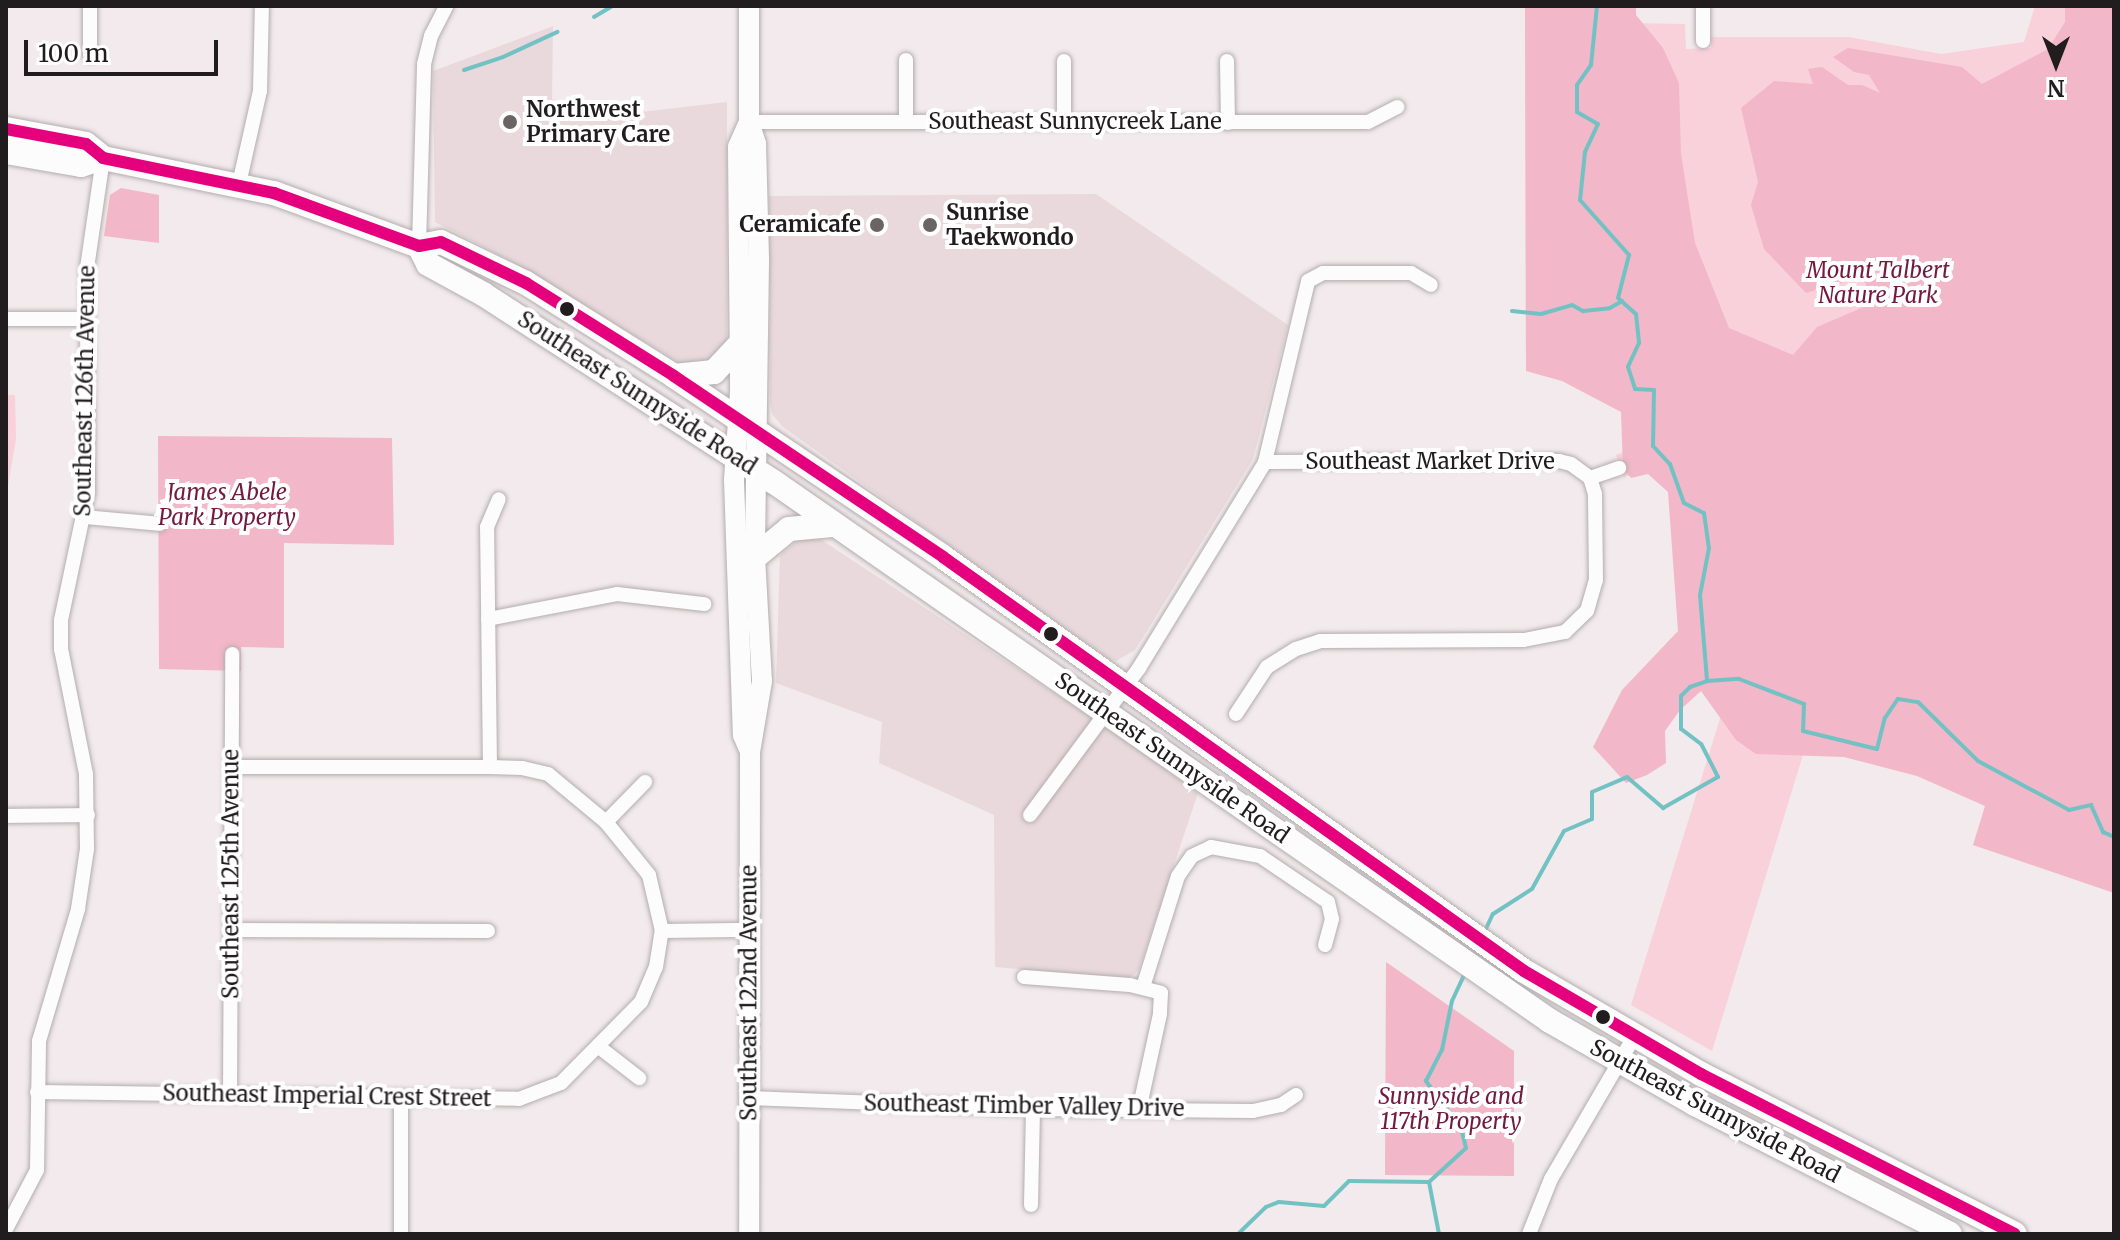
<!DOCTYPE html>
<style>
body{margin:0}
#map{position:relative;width:2120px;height:1240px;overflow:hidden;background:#f2eaec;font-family:Merriweather,serif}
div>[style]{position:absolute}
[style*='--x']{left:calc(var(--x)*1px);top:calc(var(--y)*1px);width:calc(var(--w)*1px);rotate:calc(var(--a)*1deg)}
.built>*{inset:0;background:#e9d9dd}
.green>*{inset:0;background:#f9d1db}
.forest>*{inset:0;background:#f2b7c8}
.stream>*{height:4px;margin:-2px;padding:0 2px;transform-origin:2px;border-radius:2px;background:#73c2c3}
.roads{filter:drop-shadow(0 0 2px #b3adae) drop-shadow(0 0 2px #b3adae)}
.minor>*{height:14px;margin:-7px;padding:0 7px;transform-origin:7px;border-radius:7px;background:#fdfcfc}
.secondary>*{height:20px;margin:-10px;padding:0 10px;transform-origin:10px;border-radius:10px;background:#fdfcfc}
.primary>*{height:24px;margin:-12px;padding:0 12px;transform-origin:12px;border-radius:12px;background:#fdfcfc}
.bus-1>*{height:12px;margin:-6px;padding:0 6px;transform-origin:6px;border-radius:6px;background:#e5007d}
.dots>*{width:22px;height:22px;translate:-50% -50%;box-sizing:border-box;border:4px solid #fff;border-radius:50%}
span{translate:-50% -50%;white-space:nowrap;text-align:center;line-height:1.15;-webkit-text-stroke:8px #fff;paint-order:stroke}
.poi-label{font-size:22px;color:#211c1d;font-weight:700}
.left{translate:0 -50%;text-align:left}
.right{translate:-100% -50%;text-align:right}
.street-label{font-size:22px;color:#211c1d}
.park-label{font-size:22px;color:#731a3d;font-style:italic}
.frame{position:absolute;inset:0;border:8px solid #211c1d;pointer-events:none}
.north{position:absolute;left:2016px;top:24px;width:80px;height:80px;-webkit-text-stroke:6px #fff;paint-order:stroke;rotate:180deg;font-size:22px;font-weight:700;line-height:32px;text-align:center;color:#211c1d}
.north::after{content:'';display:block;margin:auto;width:28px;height:36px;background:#211c1d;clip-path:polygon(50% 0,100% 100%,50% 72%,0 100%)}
.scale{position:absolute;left:24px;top:40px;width:194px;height:36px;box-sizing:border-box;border:4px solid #211c1d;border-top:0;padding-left:10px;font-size:24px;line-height:28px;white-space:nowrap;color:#211c1d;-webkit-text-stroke:6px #fff;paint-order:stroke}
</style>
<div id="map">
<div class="built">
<i style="clip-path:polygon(553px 26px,552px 99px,589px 118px,727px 102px,727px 338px,725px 345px,709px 363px,691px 366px,680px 363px,513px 262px,435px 222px,433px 71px)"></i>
<i style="clip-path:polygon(1096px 194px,1288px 325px,1253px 459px,1135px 650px,1116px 661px,1110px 660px,783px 427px,772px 414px,770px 402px,769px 196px)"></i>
<i style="clip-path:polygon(817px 537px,1124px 739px,1198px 793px,1139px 969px,1134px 975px,1128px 978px,995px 967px,994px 815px,879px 763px,882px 722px,776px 683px,780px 555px,798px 540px)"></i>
</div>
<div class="green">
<i style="clip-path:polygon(1525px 6px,1627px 23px,1685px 24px,1686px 49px,1711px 48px,1711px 37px,1849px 37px,1941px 54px,2024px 42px,2035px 6px,2114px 6px,1842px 628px,1712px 1051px,1631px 1005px,1786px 506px,1728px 483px,1639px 471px,1624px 477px,1616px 455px,1628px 450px,1624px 412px,1606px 371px,1526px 371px)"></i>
<i style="clip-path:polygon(6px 395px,15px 395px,16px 439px,6px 498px)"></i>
</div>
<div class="forest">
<i style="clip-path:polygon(1525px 6px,1636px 6px,1636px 15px,1663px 48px,1679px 83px,1681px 154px,1695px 243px,1729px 328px,1793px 355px,1817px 327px,1873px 303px,1863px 277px,1806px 293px,1764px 249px,1751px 205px,1758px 182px,1741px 108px,1774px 81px,1813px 84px,1808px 69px,1822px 67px,1848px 85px,1862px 85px,1880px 93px,1869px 75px,1854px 72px,1833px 57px,1848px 48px,1962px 67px,1982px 84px,2048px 49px,2065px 22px,2065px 6px,2114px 6px,2114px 893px,1973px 845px,1985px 806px,1917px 776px,1844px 757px,1756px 754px,1736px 740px,1701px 691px,1680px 710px,1665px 731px,1666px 763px,1647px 775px,1626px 783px,1593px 747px,1622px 690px,1678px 631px,1668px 492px,1648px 474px,1631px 478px,1623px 469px,1621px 412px,1562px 381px,1526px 371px)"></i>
<i style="clip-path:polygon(121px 188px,159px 195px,159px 243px,104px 236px,110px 195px)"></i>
<i style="clip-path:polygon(158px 436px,392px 438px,394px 545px,284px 543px,284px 648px,241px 647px,241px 671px,159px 669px)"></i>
<i style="clip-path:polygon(1386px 962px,1514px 1051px,1514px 1176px,1385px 1175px)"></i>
</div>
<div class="stream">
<i style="--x:1597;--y:6;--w:59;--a:95.8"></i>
<i style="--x:1591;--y:65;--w:24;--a:125"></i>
<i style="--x:1577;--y:85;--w:27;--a:90"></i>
<i style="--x:1577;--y:112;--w:24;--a:30"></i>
<i style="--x:1598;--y:124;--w:31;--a:115"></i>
<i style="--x:1585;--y:152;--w:48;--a:95.9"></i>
<i style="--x:1580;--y:200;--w:74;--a:48.3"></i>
<i style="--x:1629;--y:255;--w:44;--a:104.3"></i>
<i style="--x:1618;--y:298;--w:24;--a:42"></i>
<i style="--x:1636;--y:314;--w:29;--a:84"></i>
<i style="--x:1639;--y:343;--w:26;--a:115"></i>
<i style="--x:1628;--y:367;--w:23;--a:72"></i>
<i style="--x:1635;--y:389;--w:19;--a:3"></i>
<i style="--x:1654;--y:390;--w:56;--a:91"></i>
<i style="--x:1653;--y:446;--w:25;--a:47"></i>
<i style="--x:1670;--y:464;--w:41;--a:70.3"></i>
<i style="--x:1684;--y:503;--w:22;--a:27"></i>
<i style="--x:1704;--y:513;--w:35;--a:82"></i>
<i style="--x:1709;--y:548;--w:48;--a:100.8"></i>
<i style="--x:1700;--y:595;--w:86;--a:85.3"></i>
<i style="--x:594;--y:17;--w:21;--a:-31"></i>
<i style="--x:464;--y:70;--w:41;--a:-18.4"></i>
<i style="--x:503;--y:57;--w:60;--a:-24.8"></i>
<i style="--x:1512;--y:311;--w:29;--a:6"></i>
<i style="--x:1541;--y:314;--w:32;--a:-16"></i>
<i style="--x:1572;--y:305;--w:13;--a:29"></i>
<i style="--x:1583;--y:311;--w:27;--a:-6"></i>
<i style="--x:1610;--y:308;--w:14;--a:-30"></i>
<i style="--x:1484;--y:933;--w:21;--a:-65"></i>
<i style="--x:1493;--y:914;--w:46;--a:-32.7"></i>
<i style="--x:1532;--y:889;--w:66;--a:-61.1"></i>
<i style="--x:1564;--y:831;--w:30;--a:-23"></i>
<i style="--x:1592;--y:819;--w:27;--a:-90"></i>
<i style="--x:1592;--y:792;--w:38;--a:-23"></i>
<i style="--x:1627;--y:777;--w:48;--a:40.7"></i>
<i style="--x:1663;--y:808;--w:63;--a:-29.4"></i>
<i style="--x:1718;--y:777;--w:37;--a:-117"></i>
<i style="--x:1701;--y:744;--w:25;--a:-143"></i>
<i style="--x:1681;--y:729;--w:33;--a:-90"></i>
<i style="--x:1681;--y:696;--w:13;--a:-45"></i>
<i style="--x:1690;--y:687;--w:18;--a:-19"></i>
<i style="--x:1707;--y:681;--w:32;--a:-4"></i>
<i style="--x:1739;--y:679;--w:70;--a:21"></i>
<i style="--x:1804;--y:704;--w:27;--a:92"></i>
<i style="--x:1803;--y:731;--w:76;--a:13.7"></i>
<i style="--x:1877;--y:749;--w:32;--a:-76"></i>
<i style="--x:1885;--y:718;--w:23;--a:-56"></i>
<i style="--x:1898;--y:699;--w:20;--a:9"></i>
<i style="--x:1918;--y:702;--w:84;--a:44.5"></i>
<i style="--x:1978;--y:761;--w:103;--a:28.3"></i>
<i style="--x:2069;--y:810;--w:23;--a:-13"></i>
<i style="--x:2091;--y:805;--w:30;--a:66"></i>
<i style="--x:2103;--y:832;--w:12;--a:24"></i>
<i style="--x:1238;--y:1234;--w:39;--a:-44"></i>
<i style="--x:1266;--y:1207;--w:14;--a:-21"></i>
<i style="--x:1279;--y:1202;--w:45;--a:5.1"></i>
<i style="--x:1324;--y:1206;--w:35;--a:-45"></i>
<i style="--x:1349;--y:1181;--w:80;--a:0.7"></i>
<i style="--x:1439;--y:1234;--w:53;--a:-100.9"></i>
<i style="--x:1429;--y:1182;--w:50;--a:-42.6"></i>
<i style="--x:1466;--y:1148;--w:21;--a:-104"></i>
<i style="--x:1461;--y:1128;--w:59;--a:-126.7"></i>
<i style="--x:1426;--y:1081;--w:35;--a:-63"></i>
<i style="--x:1442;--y:1050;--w:50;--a:-78.5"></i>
<i style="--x:1452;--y:1001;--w:31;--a:-65"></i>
</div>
<div class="roads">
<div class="minor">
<i style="--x:90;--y:6;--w:49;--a:90"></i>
<i style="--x:1703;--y:41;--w:35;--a:-90"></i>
<i style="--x:906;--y:60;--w:62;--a:90"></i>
<i style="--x:1064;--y:61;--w:61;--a:90"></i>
<i style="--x:1227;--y:61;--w:62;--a:89.1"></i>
<i style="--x:749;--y:122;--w:619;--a:0"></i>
<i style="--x:1368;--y:122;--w:33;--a:-27"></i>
<i style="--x:239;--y:184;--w:95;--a:-77.3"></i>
<i style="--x:260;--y:91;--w:85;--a:-88.7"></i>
<i style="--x:419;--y:246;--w:182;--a:-88.4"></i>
<i style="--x:424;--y:64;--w:29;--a:-76"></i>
<i style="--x:431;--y:36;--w:34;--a:-63"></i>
<i style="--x:6;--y:319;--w:80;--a:0"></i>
<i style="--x:1265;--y:462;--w:294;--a:-0.2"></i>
<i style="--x:1559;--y:461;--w:12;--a:14"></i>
<i style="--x:1571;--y:464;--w:24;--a:36"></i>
<i style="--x:1590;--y:478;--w:31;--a:-19"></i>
<i style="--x:85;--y:517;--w:75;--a:5.3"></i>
<i style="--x:488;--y:619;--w:131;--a:-11"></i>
<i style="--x:617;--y:594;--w:88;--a:6.6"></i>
<i style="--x:1236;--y:714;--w:56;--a:-56.6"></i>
<i style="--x:1267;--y:667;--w:34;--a:-32"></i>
<i style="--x:1296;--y:649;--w:25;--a:-18"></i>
<i style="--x:1320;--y:641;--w:204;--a:-0.3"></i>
<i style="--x:1524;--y:640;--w:42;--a:-11"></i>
<i style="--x:1565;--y:632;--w:30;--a:-44"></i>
<i style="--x:1587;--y:611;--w:32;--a:-74"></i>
<i style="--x:1596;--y:580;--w:86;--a:-90.7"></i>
<i style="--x:1595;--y:494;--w:17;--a:-107"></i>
<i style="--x:490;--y:767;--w:240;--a:-90.7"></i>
<i style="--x:487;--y:527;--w:30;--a:-67"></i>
<i style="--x:1030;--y:815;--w:183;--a:-53.4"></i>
<i style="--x:1139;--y:668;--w:241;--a:-58.5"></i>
<i style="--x:1265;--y:462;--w:186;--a:-76.6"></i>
<i style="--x:1308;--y:281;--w:17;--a:-28"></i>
<i style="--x:1323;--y:273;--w:88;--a:0"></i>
<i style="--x:1411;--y:273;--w:23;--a:31"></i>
<i style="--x:6;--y:816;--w:82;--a:-0.7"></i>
<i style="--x:606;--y:822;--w:56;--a:-45.7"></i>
<i style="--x:232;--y:930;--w:256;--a:0.2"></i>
<i style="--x:662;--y:931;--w:86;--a:-0.7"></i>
<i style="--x:1024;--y:977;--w:106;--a:4.3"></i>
<i style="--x:1130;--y:985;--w:32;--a:14"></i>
<i style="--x:1161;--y:993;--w:21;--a:93"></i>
<i style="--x:1160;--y:1014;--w:98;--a:102.3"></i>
<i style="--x:1143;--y:987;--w:116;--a:-72.5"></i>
<i style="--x:1178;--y:876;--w:24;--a:-55"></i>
<i style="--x:1192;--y:856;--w:21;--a:-25"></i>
<i style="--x:1211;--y:847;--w:50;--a:10.4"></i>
<i style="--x:1260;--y:856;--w:82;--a:34.1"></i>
<i style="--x:1328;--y:902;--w:17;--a:77"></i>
<i style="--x:1332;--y:919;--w:27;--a:105"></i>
<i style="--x:599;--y:1047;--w:51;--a:37.8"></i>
<i style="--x:37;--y:1092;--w:482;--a:0.8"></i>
<i style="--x:519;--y:1099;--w:45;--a:-20.9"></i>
<i style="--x:561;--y:1083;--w:114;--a:-45.4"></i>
<i style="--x:641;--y:1002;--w:38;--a:-67"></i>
<i style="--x:656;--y:967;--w:36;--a:-81"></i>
<i style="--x:662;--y:931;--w:57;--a:-103.1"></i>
<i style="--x:649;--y:875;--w:68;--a:-129.1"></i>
<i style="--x:606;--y:822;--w:75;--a:-140.4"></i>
<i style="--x:548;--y:774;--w:27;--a:-167"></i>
<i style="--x:522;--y:768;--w:32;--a:-178"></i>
<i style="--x:490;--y:767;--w:259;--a:180"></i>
<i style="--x:230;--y:1093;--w:439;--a:-89.7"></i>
<i style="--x:749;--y:1098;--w:284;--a:2.2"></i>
<i style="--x:1033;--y:1109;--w:220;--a:0.5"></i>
<i style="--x:1253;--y:1111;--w:29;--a:-12"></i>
<i style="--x:1281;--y:1105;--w:18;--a:-34"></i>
<i style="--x:1031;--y:1205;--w:96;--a:-88.8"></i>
<i style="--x:6;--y:1229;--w:67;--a:-62.3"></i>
<i style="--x:37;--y:1170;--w:129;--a:-89.1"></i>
<i style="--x:39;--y:1041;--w:138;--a:-73.5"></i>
<i style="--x:78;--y:909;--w:61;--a:-81.5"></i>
<i style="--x:87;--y:849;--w:75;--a:-90.8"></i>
<i style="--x:86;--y:774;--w:127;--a:-101.3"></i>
<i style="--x:61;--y:649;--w:29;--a:-90"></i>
<i style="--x:61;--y:620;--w:131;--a:-78.1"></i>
<i style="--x:88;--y:492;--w:224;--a:-90.3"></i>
<i style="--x:87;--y:268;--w:111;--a:-81.7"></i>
<i style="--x:401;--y:1234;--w:135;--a:-90"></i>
<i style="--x:1529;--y:1234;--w:59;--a:-68.2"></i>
<i style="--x:1551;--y:1179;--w:164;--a:-59.7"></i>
</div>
<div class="secondary">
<i style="--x:749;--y:6;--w:116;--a:90"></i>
<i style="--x:749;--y:122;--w:23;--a:72"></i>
<i style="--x:756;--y:144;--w:116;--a:88.5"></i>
<i style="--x:759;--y:260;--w:297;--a:90.8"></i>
<i style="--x:755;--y:557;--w:124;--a:86.8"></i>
<i style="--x:762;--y:681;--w:72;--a:99.6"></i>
<i style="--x:750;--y:752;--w:482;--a:90.1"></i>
<i style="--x:749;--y:122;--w:27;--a:114"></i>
<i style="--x:738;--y:147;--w:245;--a:89.5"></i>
<i style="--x:740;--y:392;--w:88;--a:93.9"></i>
<i style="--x:734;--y:480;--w:255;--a:88"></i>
<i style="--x:743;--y:735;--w:15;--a:67"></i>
</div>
<div class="primary">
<i style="--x:6;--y:129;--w:81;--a:10.6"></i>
<i style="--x:86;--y:144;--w:22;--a:39"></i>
<i style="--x:103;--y:158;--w:175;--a:11.6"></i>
<i style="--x:274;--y:193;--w:154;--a:20.1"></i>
<i style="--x:419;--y:246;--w:22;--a:-10"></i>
<i style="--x:441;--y:242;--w:94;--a:25.8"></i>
<i style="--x:526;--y:283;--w:175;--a:32.1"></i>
<i style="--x:674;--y:376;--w:324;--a:33.9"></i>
<i style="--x:943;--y:557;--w:713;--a:35.47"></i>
<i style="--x:1524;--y:971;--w:205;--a:30.2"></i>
<i style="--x:1701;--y:1074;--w:352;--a:27"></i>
<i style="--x:6;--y:152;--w:76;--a:9.8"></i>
<i style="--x:81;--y:165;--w:23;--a:-18"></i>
<i style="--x:419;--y:246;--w:20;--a:63"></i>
<i style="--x:428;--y:264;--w:63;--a:28.6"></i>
<i style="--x:483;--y:294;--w:346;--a:32.9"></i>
<i style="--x:774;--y:482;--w:945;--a:34.78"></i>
<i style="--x:1550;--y:1021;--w:167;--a:29.8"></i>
<i style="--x:1695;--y:1104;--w:286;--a:27"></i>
<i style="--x:674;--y:376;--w:40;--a:-5.7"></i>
<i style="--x:714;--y:372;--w:38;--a:-47"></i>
<i style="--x:755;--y:557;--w:44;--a:-39.5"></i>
<i style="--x:789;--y:529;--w:43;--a:-5.3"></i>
</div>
</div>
<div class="bus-1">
<i style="--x:6;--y:129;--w:81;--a:10.6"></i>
<i style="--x:86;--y:144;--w:22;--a:39"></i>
<i style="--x:103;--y:158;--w:175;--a:11.6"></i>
<i style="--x:274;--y:193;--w:154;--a:20.1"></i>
<i style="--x:419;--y:246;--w:22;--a:-10"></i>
<i style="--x:441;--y:242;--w:94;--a:25.8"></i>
<i style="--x:526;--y:283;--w:175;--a:32.1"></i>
<i style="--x:674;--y:376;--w:324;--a:33.9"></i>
<i style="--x:943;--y:557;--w:713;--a:35.47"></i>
<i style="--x:1524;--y:971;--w:205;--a:30.2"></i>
<i style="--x:1701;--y:1074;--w:352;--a:27"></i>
</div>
<div class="dots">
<i style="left:510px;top:122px;background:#6a6465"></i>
<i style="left:877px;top:225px;background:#6a6465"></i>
<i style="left:930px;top:225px;background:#6a6465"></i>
<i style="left:567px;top:309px;background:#211c1d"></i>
<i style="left:1051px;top:634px;background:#211c1d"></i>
<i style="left:1603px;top:1017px;background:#211c1d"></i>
</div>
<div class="poi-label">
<span class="left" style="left:526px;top:122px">Northwest<br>Primary Care</span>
<span class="left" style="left:946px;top:225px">Sunrise<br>Taekwondo</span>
<span class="right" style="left:861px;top:225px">Ceramicafe</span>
</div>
<div class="street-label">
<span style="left:1075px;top:122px">Southeast Sunnycreek Lane</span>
<span style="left:85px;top:391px;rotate:-89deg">Southeast 126th Avenue</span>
<span style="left:637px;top:393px;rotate:33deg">Southeast Sunnyside Road</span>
<span style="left:1430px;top:462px">Southeast Market Drive</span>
<span style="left:1172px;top:758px;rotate:35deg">Southeast Sunnyside Road</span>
<span style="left:231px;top:874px;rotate:-90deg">Southeast 125th Avenue</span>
<span style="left:749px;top:993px;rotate:-90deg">Southeast 122nd Avenue</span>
<span style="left:327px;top:1096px;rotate:1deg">Southeast Imperial Crest Street</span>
<span style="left:1024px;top:1106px;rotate:1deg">Southeast Timber Valley Drive</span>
<span style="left:1715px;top:1111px;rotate:28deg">Southeast Sunnyside Road</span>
</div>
<div class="park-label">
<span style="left:1878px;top:283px">Mount Talbert<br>Nature Park</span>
<span style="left:227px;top:505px">James Abele<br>Park Property</span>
<span style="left:1451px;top:1109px">Sunnyside and<br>117th Property</span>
</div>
<div class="frame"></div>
<div class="north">N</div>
<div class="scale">100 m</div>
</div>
